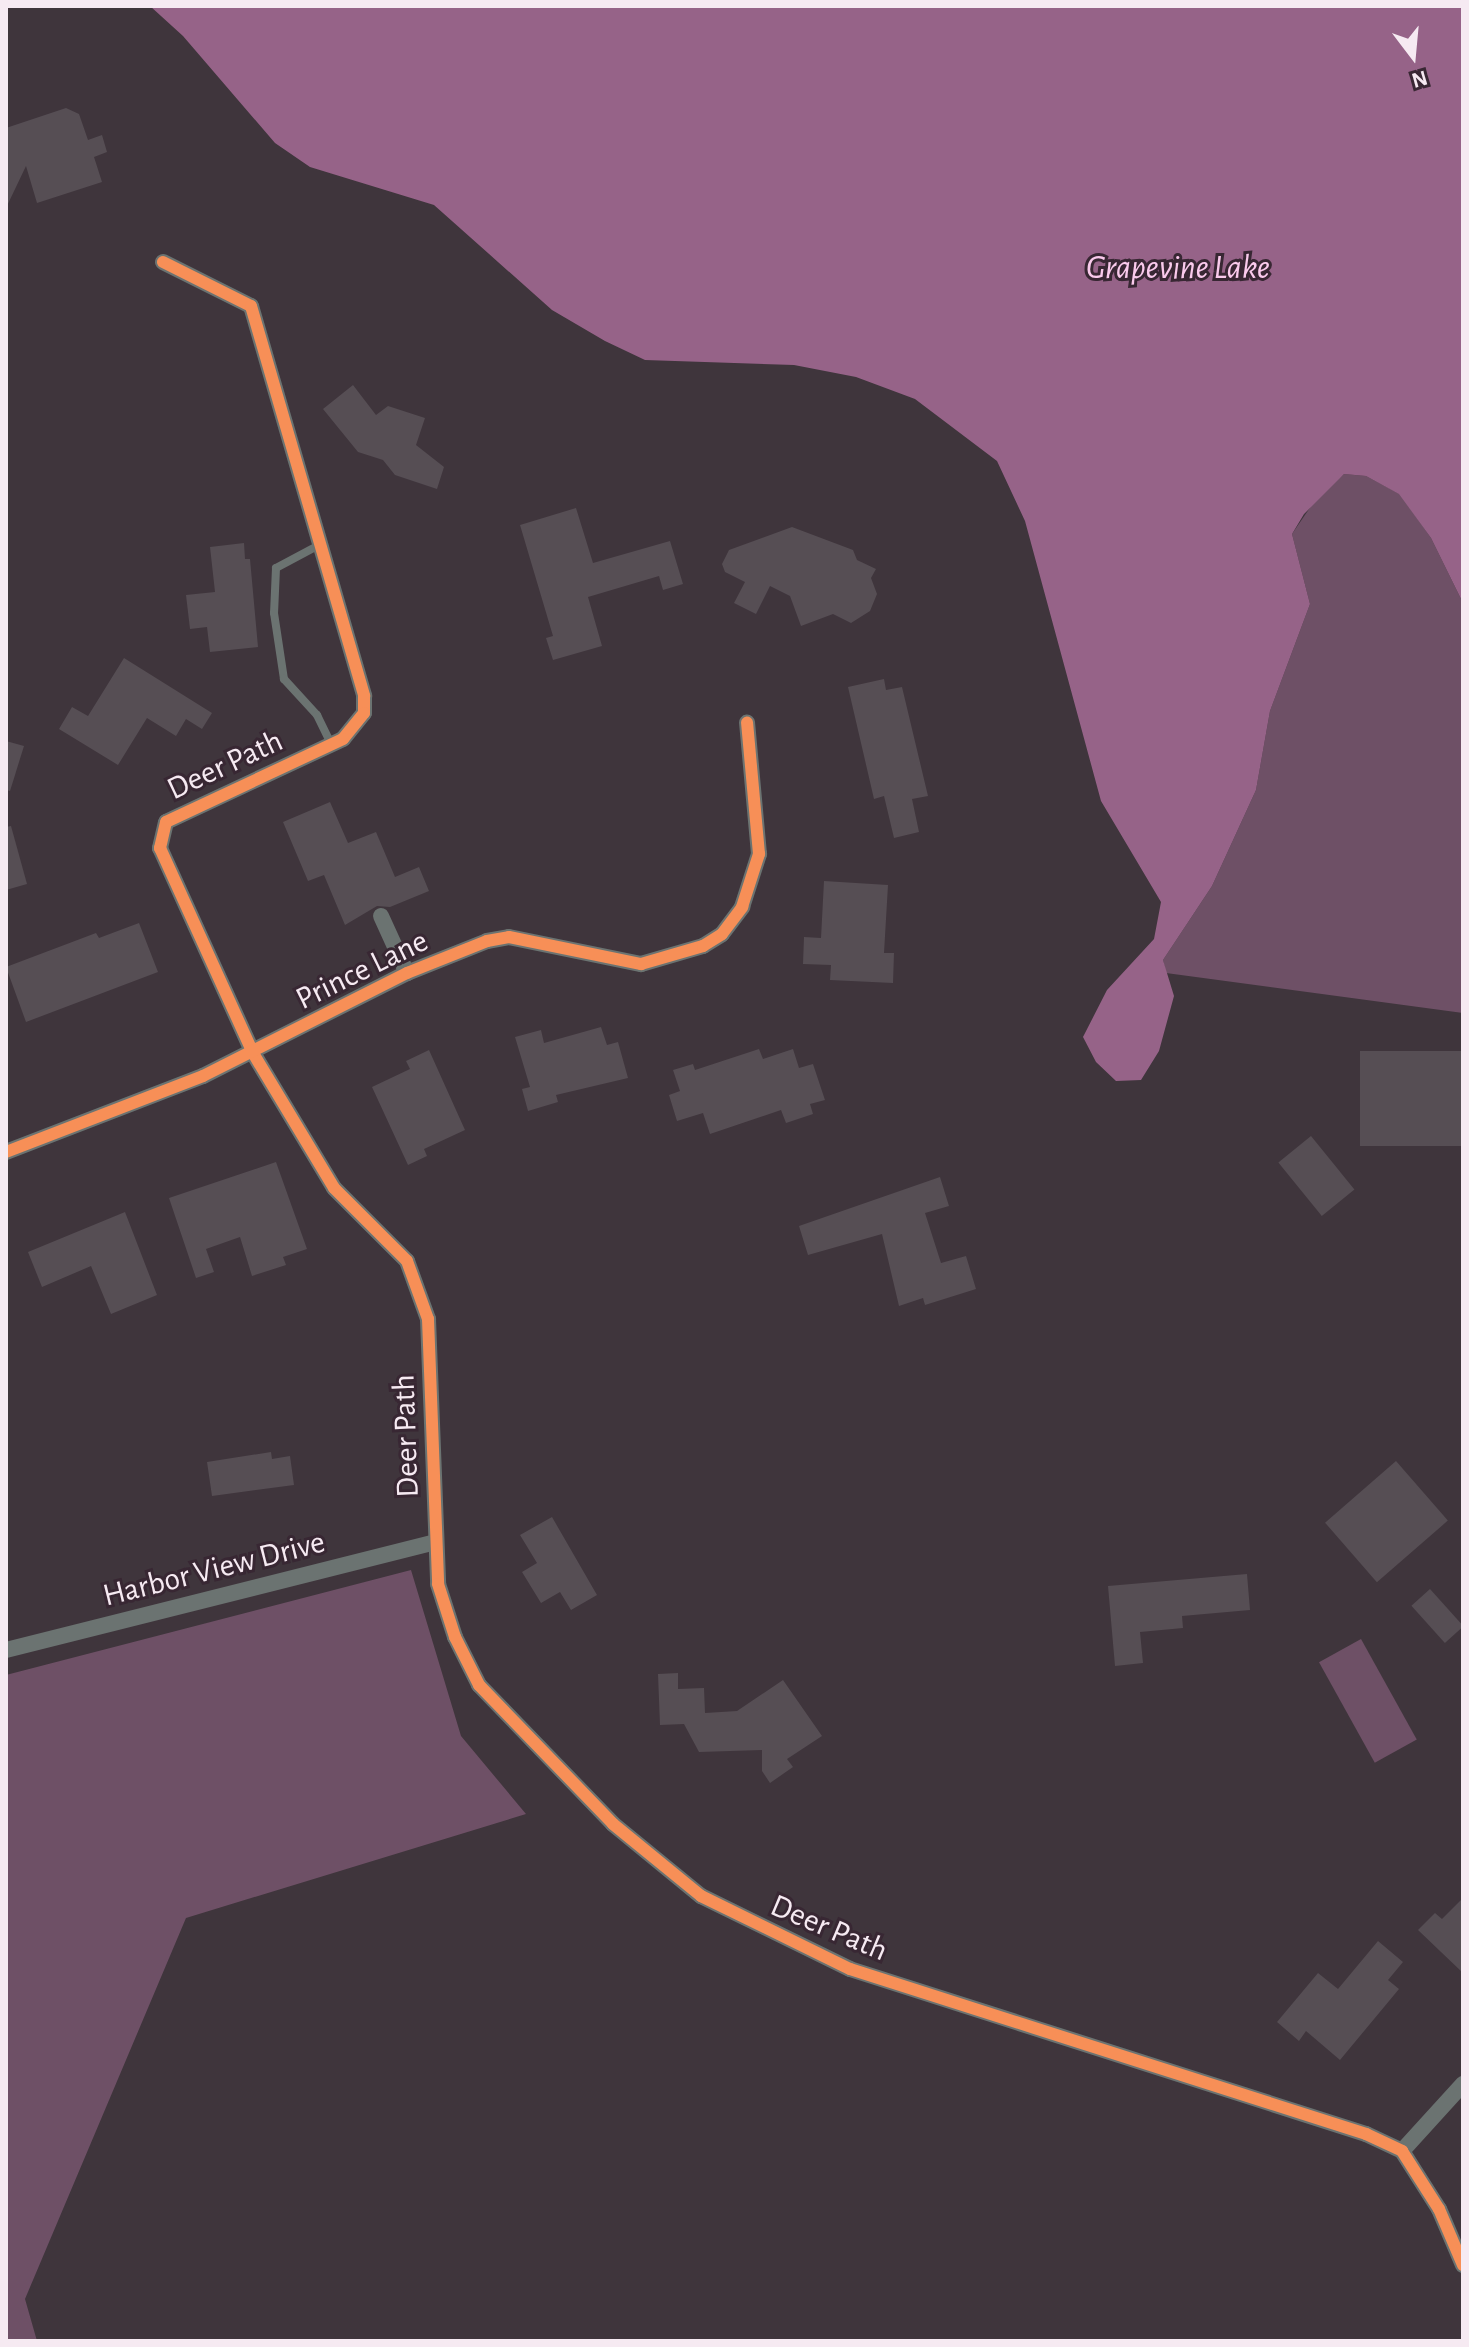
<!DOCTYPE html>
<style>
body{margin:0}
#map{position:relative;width:1469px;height:2347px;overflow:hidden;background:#3f353c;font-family:"Alegreya Sans",sans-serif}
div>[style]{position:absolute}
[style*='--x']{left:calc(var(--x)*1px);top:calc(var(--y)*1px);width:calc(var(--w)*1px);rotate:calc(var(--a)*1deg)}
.green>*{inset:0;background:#6e5066;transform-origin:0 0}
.water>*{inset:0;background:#966388}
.building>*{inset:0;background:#564e54;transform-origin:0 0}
.lane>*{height:8px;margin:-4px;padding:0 4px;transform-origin:4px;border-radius:4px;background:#6b7371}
.street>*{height:16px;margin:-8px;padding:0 8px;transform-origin:8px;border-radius:8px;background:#6b7371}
.cycleway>*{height:12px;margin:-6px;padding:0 6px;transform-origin:6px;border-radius:6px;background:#f78f57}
span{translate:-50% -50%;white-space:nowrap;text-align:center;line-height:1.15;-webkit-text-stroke:6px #382733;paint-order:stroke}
.street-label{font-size:32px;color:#f6eaf2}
.water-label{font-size:34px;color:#facaec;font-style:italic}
.frame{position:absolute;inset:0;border:8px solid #f6eaf2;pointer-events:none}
.north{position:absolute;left:1373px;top:16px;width:80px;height:80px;-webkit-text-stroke:6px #382733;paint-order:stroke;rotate:164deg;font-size:22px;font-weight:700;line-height:32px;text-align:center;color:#f6eaf2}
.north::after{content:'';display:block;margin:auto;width:28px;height:36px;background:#f6eaf2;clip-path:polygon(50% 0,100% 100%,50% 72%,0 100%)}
</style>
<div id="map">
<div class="green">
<i style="clip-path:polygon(1344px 474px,1366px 476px,1400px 494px,1431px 538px,1463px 603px,1463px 1013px,1166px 973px,1163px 960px,1212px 886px,1256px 790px,1270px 711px,1310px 604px,1292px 534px,1318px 496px)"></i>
<i style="clip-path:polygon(411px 1570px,461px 1736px,526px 1814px,186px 1918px,25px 2299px,37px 2341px,6px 2341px,6px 1675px)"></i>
<i style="left:1361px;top:1639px;width:115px;height:48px;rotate:61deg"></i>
</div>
<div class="water">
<i style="clip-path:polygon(150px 6px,1463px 6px,1463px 603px,1431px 538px,1399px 494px,1366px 476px,1344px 474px,1304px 514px,1292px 534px,1310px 604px,1270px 711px,1256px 790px,1212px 886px,1163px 960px,1174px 996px,1159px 1051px,1141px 1080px,1116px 1081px,1096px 1062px,1083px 1037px,1107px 990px,1154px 939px,1161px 902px,1101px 801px,1025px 521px,997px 461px,915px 399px,856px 377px,794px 365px,645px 360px,605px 341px,552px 310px,434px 205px,310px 167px,275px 143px,183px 36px)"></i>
</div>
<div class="building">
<i style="clip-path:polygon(66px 108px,79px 114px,88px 140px,102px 135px,107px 152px,94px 157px,102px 182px,37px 203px,26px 166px,6px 208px,6px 128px)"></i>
<i style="clip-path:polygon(353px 385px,376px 415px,388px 406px,425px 418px,416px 445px,444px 467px,437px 489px,395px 475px,383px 460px,358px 452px,323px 409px)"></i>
<i style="clip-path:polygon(576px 508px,593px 563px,670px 541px,683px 584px,663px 590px,659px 576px,588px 597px,602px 646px,553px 660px,546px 638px,553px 636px,520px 525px)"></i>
<i style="clip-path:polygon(792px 527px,853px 550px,857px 560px,876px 569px,871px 578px,877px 594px,870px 611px,851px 623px,833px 614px,801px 626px,790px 596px,770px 586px,756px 614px,734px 603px,745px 582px,725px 572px,722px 564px,729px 550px)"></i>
<i style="clip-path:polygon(244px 543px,245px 559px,250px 559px,258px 647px,210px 652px,207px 627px,190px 629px,186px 595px,215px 592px,210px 547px)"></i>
<i style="clip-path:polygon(124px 658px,212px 713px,202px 729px,186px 719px,176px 736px,147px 718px,118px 765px,59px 729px,72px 707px,88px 716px)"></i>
<i style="clip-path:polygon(884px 679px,886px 690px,902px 687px,928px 796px,912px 799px,919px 832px,894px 838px,884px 796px,874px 799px,848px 687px)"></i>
<i style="clip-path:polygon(6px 741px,24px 746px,10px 791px,6px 790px)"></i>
<i style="clip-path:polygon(330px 802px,348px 843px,376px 832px,395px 877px,419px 867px,429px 891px,390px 907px,377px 906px,345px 925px,324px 875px,308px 881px,283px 822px)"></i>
<i style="clip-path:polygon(11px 826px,27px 884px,6px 890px,6px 827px)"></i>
<i style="clip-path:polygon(824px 881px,888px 885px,884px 953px,894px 953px,893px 983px,830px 980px,831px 965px,803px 964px,804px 937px,821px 938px)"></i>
<i style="clip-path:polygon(139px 923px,158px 972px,26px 1022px,6px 967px,96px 933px,99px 938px)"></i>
<i style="clip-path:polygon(601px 1027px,607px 1045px,618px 1042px,628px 1078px,556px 1095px,558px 1102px,528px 1111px,522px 1089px,530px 1087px,515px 1037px,541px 1030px,544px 1043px)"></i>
<i style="clip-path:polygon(759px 1049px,763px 1059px,793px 1049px,799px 1068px,813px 1064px,825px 1100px,810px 1104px,813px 1114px,786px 1123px,781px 1110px,710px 1134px,703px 1113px,677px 1121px,669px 1095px,680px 1091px,673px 1070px,693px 1064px,695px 1070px)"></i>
<i style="clip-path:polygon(429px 1050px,465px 1130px,424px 1149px,427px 1156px,408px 1165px,372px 1087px,410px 1069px,406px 1061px)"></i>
<i style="left:1463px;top:1051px;width:95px;height:103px;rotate:90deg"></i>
<i style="left:1311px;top:1136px;width:69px;height:42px;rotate:51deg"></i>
<i style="clip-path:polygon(276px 1162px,307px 1249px,283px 1257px,286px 1265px,252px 1276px,240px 1237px,206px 1249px,214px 1272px,196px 1278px,169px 1198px)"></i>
<i style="clip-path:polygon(940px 1177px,949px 1206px,925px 1213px,941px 1263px,966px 1256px,976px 1289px,925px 1305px,923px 1298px,899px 1306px,882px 1234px,808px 1255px,799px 1226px)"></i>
<i style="clip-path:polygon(125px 1212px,157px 1295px,111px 1314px,91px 1266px,42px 1287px,28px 1252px)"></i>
<i style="clip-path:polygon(271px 1452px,272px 1459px,290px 1456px,294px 1485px,212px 1496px,207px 1462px)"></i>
<i style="left:1396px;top:1461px;width:79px;height:94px;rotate:49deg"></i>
<i style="clip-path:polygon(552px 1517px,597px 1595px,571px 1610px,560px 1592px,541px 1603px,522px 1572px,537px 1563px,520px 1535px)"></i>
<i style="clip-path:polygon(1247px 1574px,1250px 1610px,1182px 1616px,1183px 1628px,1140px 1632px,1143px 1663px,1115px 1666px,1108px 1586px)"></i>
<i style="left:1430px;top:1589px;width:50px;height:25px;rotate:48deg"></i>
<i style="clip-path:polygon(678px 1673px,678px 1689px,704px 1688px,705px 1713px,737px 1711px,783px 1680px,822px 1736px,787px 1759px,793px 1767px,770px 1783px,762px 1771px,762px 1750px,699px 1752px,684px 1724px,660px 1725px,658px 1674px)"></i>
<i style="clip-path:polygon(1463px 1898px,1463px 1973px,1418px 1930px,1435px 1913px,1442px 1919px)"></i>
<i style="clip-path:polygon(1378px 1941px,1403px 1962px,1388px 1980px,1399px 1989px,1340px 2060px,1306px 2031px,1299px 2041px,1277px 2022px,1318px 1973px,1338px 1989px)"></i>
</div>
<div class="lane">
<i style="--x:321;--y:544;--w:51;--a:151.9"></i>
<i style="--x:276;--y:568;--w:45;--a:92.5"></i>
<i style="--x:274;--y:613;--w:67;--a:81.4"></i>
<i style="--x:284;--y:679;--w:49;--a:47.5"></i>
<i style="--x:317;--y:715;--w:32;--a:64"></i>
</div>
<div class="street">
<i style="--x:163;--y:262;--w:98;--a:26.6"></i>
<i style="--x:251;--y:306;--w:406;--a:73.8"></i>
<i style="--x:364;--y:696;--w:17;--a:90"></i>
<i style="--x:364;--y:713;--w:33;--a:129"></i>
<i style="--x:343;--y:739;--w:195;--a:154.9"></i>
<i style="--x:166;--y:822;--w:27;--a:103"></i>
<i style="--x:160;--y:848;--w:225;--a:65.6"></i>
<i style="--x:253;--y:1053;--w:157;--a:59"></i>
<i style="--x:334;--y:1188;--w:103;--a:45"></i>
<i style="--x:407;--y:1261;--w:62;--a:70.1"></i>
<i style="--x:428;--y:1319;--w:265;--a:87.8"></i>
<i style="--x:438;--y:1584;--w:56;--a:72.2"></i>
<i style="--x:455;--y:1637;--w:54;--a:63.4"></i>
<i style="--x:479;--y:1685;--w:193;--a:46"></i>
<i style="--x:613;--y:1824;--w:114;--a:39.3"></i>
<i style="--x:701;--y:1896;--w:166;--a:26.1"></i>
<i style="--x:850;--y:1969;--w:542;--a:17.73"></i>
<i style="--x:1366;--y:2134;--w:40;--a:25"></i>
<i style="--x:1402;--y:2151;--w:69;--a:57.5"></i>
<i style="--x:1439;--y:2209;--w:61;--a:66.8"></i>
<i style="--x:381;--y:916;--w:63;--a:65.5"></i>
<i style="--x:6;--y:1152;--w:211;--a:-21.1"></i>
<i style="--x:203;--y:1076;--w:229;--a:-26.8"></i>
<i style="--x:407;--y:973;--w:86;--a:-21.8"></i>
<i style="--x:487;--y:941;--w:22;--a:-10"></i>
<i style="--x:509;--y:937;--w:135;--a:11.6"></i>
<i style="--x:641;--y:964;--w:65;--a:-16.2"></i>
<i style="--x:703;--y:946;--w:22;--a:-32"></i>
<i style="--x:722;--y:934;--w:34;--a:-53"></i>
<i style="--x:742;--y:907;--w:56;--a:-72.2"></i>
<i style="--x:759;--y:854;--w:132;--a:-95.2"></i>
<i style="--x:6;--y:1650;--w:442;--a:-14.1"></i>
<i style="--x:1402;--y:2151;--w:91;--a:-47.7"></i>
</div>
<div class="cycleway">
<i style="--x:163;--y:262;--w:98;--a:26.6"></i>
<i style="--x:251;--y:306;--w:406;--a:73.8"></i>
<i style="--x:364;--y:696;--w:17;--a:90"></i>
<i style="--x:364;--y:713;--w:33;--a:129"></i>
<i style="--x:343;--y:739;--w:195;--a:154.9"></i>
<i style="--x:166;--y:822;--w:27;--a:103"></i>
<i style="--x:160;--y:848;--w:225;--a:65.6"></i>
<i style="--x:253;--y:1053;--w:157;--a:59"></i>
<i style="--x:334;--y:1188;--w:103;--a:45"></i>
<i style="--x:407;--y:1261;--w:62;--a:70.1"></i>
<i style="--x:428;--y:1319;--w:265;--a:87.8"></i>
<i style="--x:438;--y:1584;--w:56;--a:72.2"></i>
<i style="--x:455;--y:1637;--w:54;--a:63.4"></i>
<i style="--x:479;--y:1685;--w:193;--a:46"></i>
<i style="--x:613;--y:1824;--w:114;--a:39.3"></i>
<i style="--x:701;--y:1896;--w:166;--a:26.1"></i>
<i style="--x:850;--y:1969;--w:542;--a:17.73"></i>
<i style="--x:1366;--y:2134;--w:40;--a:25"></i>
<i style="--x:1402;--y:2151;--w:69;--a:57.5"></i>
<i style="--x:1439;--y:2209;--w:61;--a:66.8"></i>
<i style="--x:6;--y:1152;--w:211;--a:-21.1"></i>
<i style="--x:203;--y:1076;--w:229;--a:-26.8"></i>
<i style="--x:407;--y:973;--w:86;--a:-21.8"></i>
<i style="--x:487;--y:941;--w:22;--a:-10"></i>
<i style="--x:509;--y:937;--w:135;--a:11.6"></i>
<i style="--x:641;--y:964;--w:65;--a:-16.2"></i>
<i style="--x:703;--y:946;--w:22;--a:-32"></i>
<i style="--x:722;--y:934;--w:34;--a:-53"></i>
<i style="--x:742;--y:907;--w:56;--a:-72.2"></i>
<i style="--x:759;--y:854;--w:132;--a:-95.2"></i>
</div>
<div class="street-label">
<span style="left:225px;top:765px;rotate:-25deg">Deer Path</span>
<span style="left:362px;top:970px;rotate:-26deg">Prince Lane</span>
<span style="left:406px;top:1436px;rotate:-92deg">Deer Path</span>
<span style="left:214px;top:1569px;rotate:-14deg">Harbor View Drive</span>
<span style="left:829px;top:1928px;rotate:23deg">Deer Path</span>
</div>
<div class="water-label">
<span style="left:1178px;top:269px">Grapevine Lake</span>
</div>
<div class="frame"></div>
<div class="north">N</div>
</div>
